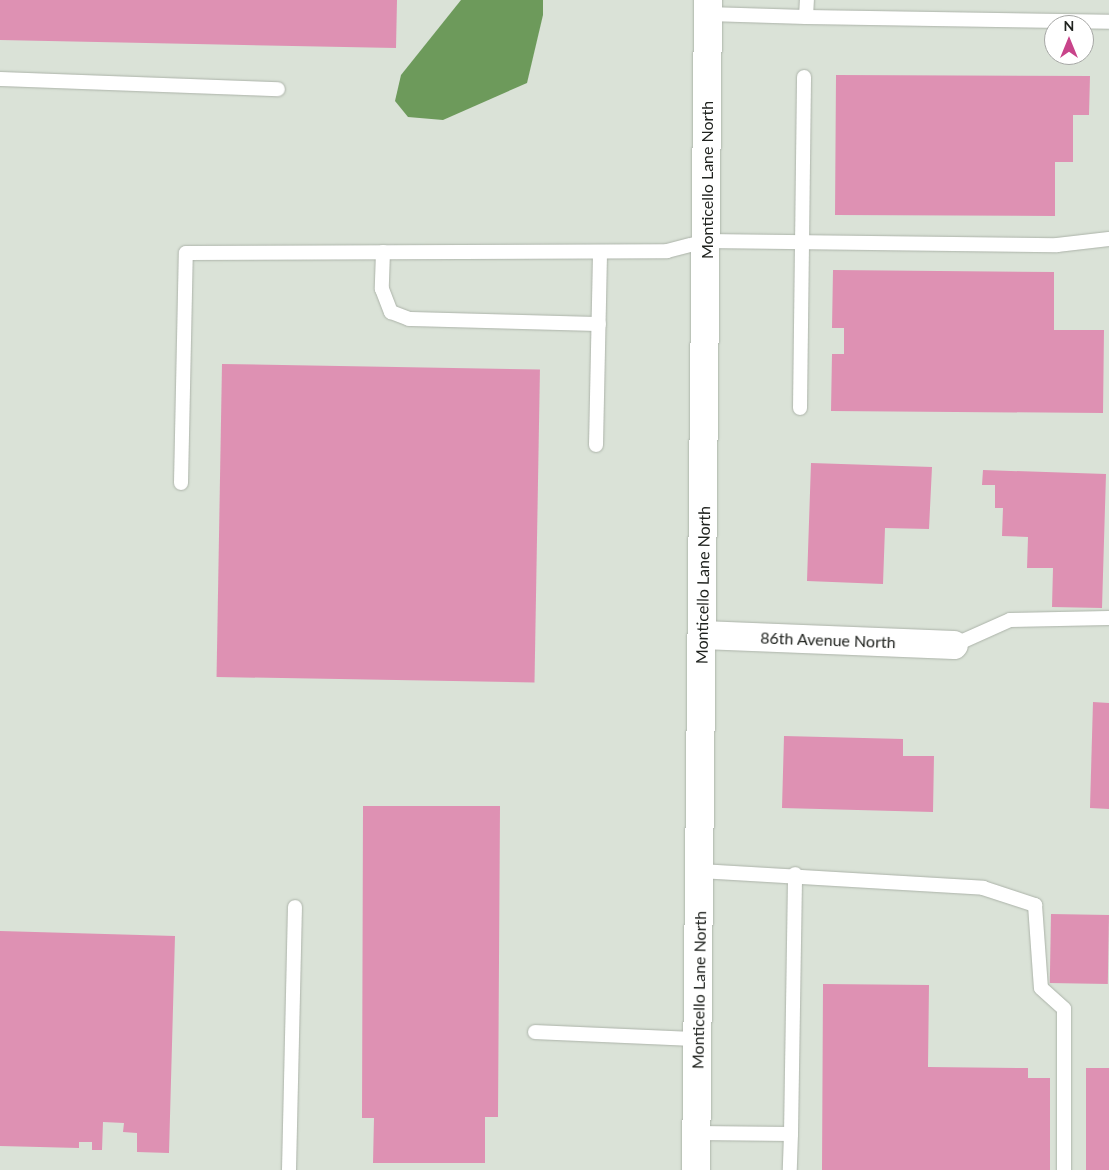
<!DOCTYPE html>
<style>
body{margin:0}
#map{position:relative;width:1109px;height:1170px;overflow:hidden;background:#dae2d7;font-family:Lato,sans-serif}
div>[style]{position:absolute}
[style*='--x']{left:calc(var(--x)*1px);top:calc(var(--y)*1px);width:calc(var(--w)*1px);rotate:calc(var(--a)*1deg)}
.water>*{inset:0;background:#6d9a5b}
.building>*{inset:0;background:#de91b3;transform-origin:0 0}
.roads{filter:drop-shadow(0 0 1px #acb3a9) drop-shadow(0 0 1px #acb3a9)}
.service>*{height:14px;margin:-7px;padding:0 7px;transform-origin:7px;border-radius:7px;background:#fff}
.minor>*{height:28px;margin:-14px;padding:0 14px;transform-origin:14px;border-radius:14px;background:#fff}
.tertiary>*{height:28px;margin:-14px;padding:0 14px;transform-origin:14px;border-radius:14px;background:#fff}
span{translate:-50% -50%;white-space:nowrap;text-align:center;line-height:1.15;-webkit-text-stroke:4.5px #fff;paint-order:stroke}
.street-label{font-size:16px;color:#20231f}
.north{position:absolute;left:1044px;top:15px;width:50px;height:50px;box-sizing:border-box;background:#fff;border:1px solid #a6a7a5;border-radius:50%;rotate:0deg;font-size:14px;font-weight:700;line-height:20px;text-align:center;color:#20231f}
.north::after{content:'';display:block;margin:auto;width:18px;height:22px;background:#c8448a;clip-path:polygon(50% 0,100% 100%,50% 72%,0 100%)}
</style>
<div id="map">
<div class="water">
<i style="clip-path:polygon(461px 0,543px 0,543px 15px,527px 83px,443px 120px,408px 117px,395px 101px,401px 75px)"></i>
</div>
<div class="building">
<i style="clip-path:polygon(0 0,397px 0,396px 48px,0 40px)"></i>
<i style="clip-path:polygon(836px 75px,1090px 76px,1089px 115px,1073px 115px,1073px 162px,1055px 162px,1055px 216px,835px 215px)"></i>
<i style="clip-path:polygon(833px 270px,1054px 272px,1054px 330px,1104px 330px,1103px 413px,831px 411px,832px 354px,844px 354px,844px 328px,832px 328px)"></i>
<i style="left:222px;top:364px;width:318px;height:313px;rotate:1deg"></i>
<i style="clip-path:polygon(811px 463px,932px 467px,929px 529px,885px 528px,883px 584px,807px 581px)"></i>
<i style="clip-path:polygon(983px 470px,1106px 474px,1102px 608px,1052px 607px,1053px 568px,1027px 568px,1028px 537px,1002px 536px,1003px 508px,995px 508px,995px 485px,982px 485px)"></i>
<i style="clip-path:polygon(1093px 702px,1109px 703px,1109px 809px,1090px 808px)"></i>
<i style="clip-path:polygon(784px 736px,903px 739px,903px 756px,934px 756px,933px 812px,782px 808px)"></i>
<i style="clip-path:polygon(363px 806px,500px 806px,498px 1117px,485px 1117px,485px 1163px,373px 1163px,374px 1118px,362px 1118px)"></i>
<i style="left:1051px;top:914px;width:58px;height:69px;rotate:1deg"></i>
<i style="clip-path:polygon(0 931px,175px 936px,169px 1153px,137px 1152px,137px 1133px,123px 1132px,124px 1123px,103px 1122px,102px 1150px,92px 1150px,92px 1142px,79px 1142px,79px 1148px,0 1146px)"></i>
<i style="clip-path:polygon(823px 984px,929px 985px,928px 1067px,1028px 1068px,1028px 1078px,1050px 1078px,1050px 1170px,822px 1170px)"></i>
<i style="left:1086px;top:1068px;width:23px;height:102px"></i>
</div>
<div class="roads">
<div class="service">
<i style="--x:708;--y:14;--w:98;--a:1.8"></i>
<i style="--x:806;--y:17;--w:17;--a:-87"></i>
<i style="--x:806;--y:17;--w:303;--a:0.9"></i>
<i style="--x:0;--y:79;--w:278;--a:2.1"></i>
<i style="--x:383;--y:252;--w:37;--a:92"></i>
<i style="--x:382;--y:289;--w:25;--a:69"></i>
<i style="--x:391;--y:312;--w:19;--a:21"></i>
<i style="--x:409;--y:319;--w:190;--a:1.5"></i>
<i style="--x:800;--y:408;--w:331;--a:-89.3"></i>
<i style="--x:596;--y:445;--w:193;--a:-88.8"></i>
<i style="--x:181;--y:483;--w:230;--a:-88.8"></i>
<i style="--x:186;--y:253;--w:481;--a:-0.2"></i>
<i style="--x:667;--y:251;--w:40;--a:-14.4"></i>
<i style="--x:706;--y:241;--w:351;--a:0.7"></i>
<i style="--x:1057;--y:245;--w:52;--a:-6.6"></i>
<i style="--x:954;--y:645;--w:61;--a:-24.1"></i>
<i style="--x:1010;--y:620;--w:99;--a:-1.2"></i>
<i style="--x:700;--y:871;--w:284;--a:3.4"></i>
<i style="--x:983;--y:888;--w:55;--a:18.1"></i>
<i style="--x:1035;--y:905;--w:83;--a:85.9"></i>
<i style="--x:1041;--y:988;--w:31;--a:42"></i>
<i style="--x:1064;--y:1009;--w:161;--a:90"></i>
<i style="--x:535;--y:1032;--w:163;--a:2.5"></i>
<i style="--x:697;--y:1133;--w:94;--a:0.6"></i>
<i style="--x:791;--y:1134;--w:36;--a:92"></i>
<i style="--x:791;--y:1134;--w:260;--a:-89.1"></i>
<i style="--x:289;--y:1170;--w:263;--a:-88.7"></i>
</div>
<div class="minor">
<i style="--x:702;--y:635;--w:252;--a:2.3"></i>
</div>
<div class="tertiary">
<i style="--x:696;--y:1170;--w:1170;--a:-89.41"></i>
</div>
</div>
<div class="street-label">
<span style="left:707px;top:180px;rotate:-90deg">Monticello Lane North</span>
<span style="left:703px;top:585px;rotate:-89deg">Monticello Lane North</span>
<span style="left:828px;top:640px;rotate:2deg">86th Avenue North</span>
<span style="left:699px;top:990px;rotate:-89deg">Monticello Lane North</span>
</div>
<div class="north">N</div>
</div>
